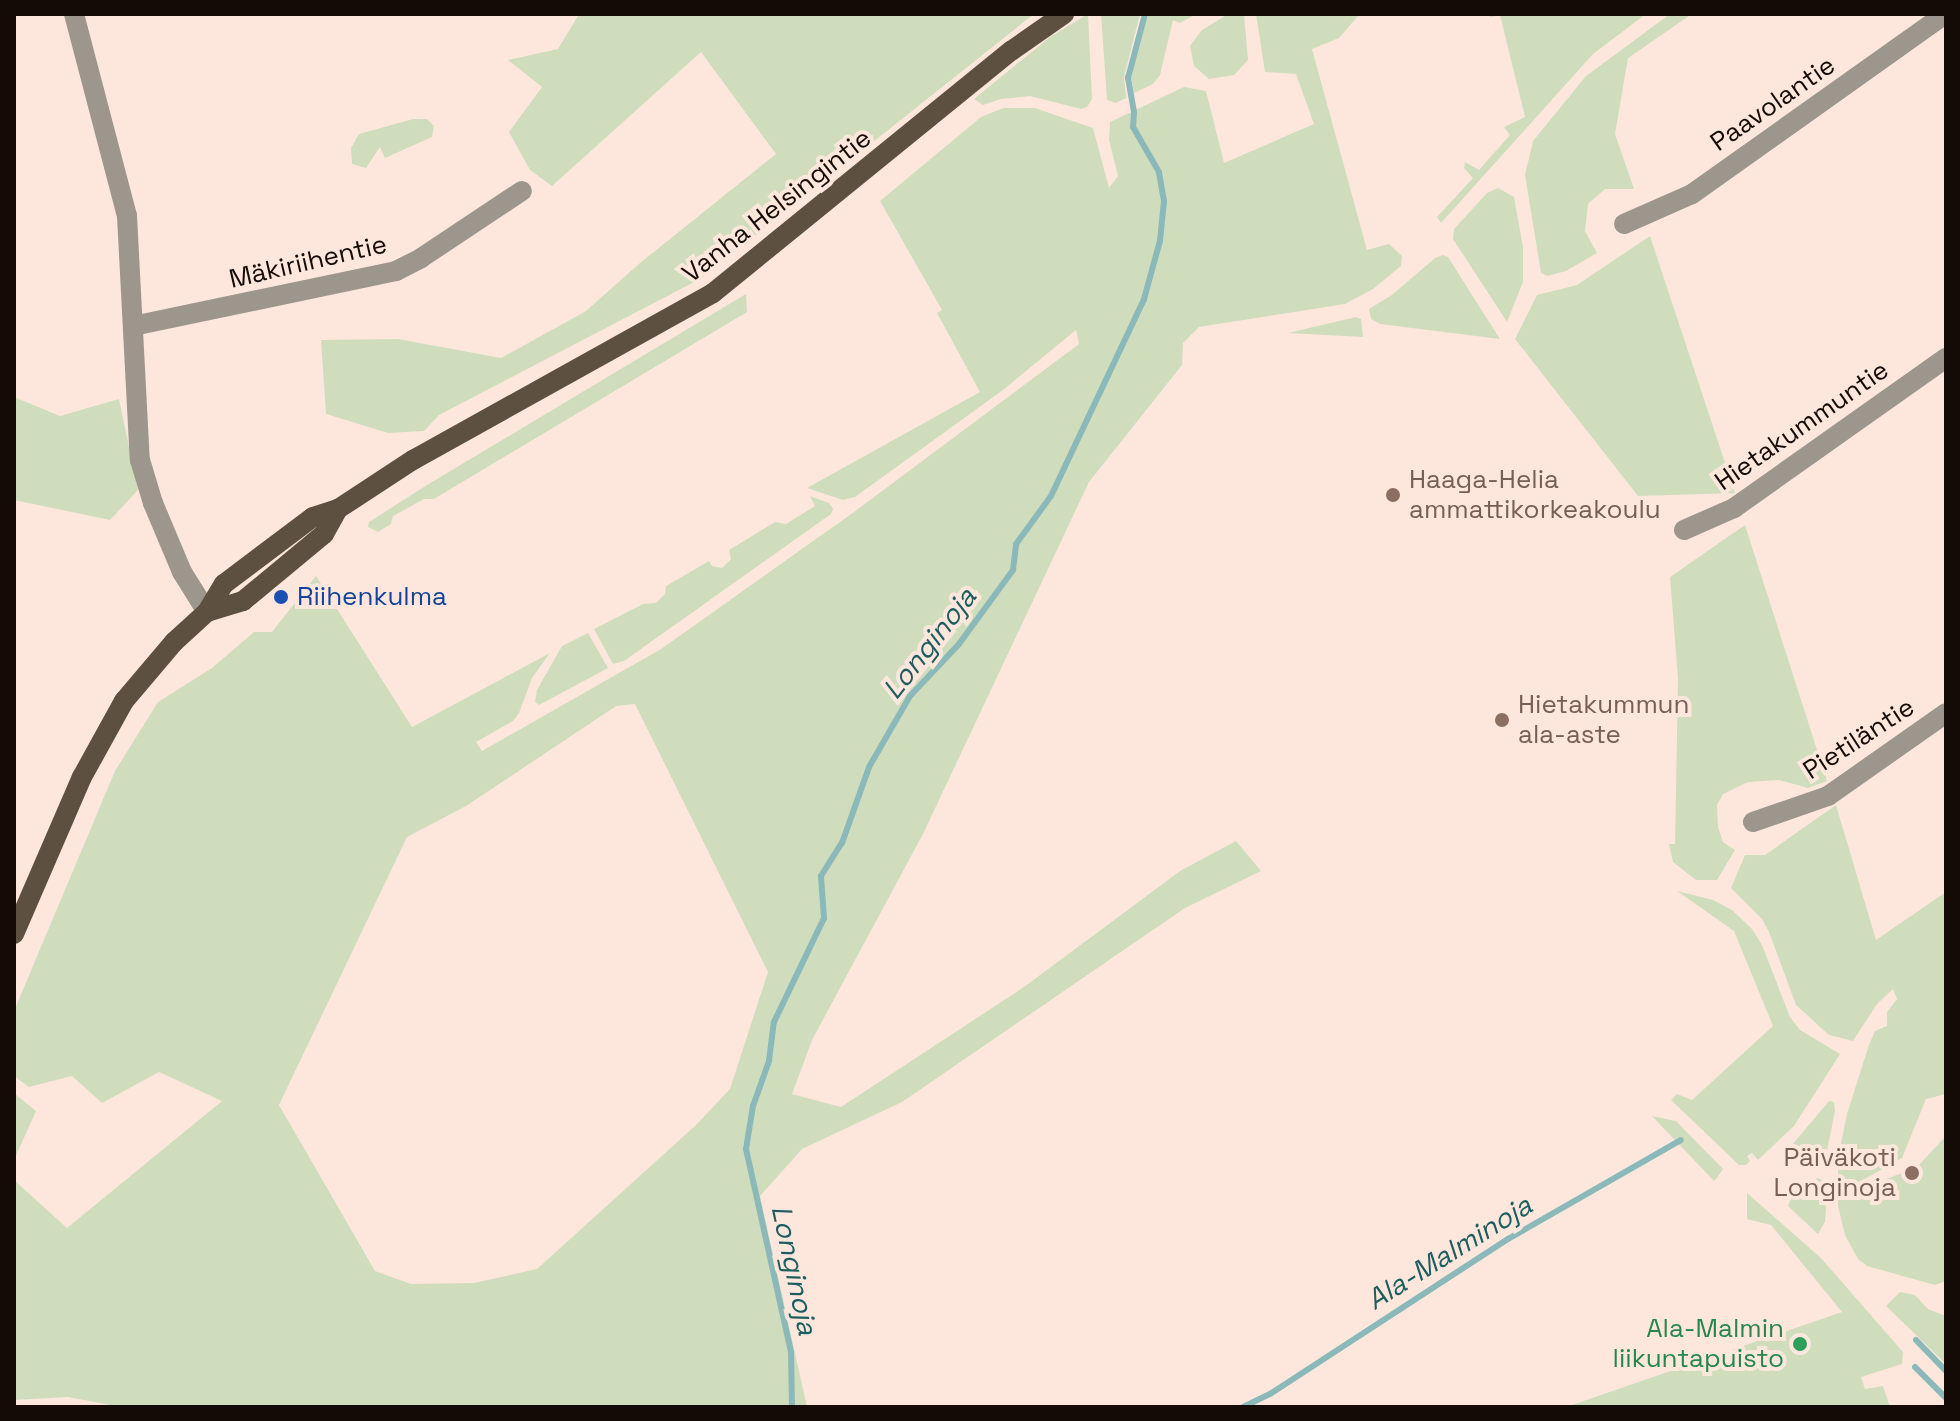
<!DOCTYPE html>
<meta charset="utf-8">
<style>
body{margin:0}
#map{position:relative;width:1960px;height:1421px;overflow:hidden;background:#fde7dc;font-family:"Space Grotesk",sans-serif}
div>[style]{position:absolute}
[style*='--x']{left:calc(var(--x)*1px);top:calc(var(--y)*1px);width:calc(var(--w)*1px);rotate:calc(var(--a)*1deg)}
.green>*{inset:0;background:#d0ddbd}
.stream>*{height:6px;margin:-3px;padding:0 3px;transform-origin:3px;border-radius:3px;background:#8bb9ba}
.minor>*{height:20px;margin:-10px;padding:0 10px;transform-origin:10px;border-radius:10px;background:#9d968c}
.major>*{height:20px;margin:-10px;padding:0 10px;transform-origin:10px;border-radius:10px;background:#5d5040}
.dots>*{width:22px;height:22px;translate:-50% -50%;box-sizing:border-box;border:4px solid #fde7dc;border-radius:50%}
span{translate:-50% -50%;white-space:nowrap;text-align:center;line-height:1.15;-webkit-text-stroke:8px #fde7dc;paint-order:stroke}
.street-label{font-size:26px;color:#140b07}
.education-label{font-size:26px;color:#785e54}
.left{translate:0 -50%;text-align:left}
.right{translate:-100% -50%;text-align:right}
.transit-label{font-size:26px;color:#164399}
.leisure-label{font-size:26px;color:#27864d}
.water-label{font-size:28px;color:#1e5d5f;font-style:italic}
.frame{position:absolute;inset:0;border:16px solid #140b07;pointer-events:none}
</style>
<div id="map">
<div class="green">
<i style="clip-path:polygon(579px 14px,1034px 14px,702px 278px,439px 415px,424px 431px,388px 433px,326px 414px,321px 340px,398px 339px,501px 358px,586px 311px,640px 263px,776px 154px,701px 52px,552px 186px,530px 170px,509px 132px,542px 87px,508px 60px,558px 49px)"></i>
<i style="clip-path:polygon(1088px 14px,1092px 99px,1087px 107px,1081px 109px,1030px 96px,1001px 99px,983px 105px,974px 99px,1050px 37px)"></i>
<i style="clip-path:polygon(1101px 14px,1140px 14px,1124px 77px,1126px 98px,1116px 103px,1107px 100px)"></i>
<i style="clip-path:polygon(1148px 14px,1196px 14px,1180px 23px,1173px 20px,1160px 75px,1153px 84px,1134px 93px,1131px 77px)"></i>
<i style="clip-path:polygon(1228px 14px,1244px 14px,1248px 60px,1234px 75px,1209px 79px,1194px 66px,1190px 46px,1202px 30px)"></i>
<i style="clip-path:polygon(evenodd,1256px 14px,1365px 14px,1358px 16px,1339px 38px,1312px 49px,1367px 250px,1389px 244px,1402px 256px,1401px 266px,1373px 289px,1345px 304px,1199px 327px,1183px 343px,1182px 365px,1089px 482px,923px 834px,812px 1040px,792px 1094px,841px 1107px,1024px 987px,1180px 871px,1236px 841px,1261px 871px,1185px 908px,902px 1102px,802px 1149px,760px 1196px,807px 1407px,121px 1407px,68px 1397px,14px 1400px,14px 1180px,67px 1228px,222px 1101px,159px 1072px,102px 1103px,72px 1076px,29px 1087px,14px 1076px,14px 1011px,115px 771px,158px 702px,212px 668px,254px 632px,272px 632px,316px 576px,412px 727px,550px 653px,532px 678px,519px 713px,513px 721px,476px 742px,482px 751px,661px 649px,854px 512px,1079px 344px,1076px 330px,1003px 390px,855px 497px,843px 500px,807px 488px,980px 392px,937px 313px,942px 310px,880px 201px,981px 117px,1003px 108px,1035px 108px,1093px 128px,1109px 188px,1118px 176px,1109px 140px,1110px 122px,1184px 87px,1206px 91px,1224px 163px,1314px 124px,1296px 74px,1265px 72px,1256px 14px,635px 704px,768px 972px,730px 1089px,696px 1125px,537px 1269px,474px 1283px,411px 1284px,375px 1271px,279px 1105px,407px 837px,466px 806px,616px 706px,635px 704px)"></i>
<i style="clip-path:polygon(1489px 14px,1646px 14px,1593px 54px,1441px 223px,1437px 217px,1473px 178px,1464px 168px,1465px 162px,1479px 170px,1510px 135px,1504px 127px,1525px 117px,1500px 15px,1490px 17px)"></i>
<i style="clip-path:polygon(1670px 14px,1692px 14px,1628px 58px,1615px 134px,1634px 189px,1605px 189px,1588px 204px,1585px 231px,1597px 253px,1566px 271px,1547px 276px,1541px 273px,1525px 175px,1533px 141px,1586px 76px)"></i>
<i style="clip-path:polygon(413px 119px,427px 119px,434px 126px,432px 137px,385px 158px,380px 147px,366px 168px,352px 164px,351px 148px,359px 134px)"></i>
<i style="clip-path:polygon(1498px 188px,1514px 197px,1523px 247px,1523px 282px,1507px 322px,1453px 239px,1454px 229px,1487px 193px)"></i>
<i style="clip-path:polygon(1650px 236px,1735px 493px,1638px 496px,1515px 339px,1537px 295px,1577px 285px)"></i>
<i style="clip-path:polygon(1443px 255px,1448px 257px,1500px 339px,1380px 324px,1371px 319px,1369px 309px,1392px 295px,1435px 258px)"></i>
<i style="clip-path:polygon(746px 294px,747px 312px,434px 499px,424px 499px,393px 516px,391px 524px,378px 532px,368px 527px,369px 522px,427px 485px)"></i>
<i style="clip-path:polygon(1356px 317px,1361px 319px,1363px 337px,1288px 333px)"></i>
<i style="clip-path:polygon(14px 397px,60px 416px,119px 399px,138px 490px,110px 520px,14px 500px)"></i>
<i style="clip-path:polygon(810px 496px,829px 503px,833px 509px,831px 514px,624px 661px,613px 664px,594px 629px,643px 604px,656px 603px,665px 594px,666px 586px,709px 561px,712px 566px,722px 568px,731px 559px,729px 550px,775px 522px,786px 524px,815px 506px)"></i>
<i style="clip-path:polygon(1745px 525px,1827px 781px,1808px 788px,1779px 780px,1748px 782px,1723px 794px,1717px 805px,1718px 827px,1723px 842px,1735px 850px,1717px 880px,1696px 880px,1673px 862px,1669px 844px,1675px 844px,1678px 679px,1670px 577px)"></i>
<i style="clip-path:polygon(588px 633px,608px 668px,539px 705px,535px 702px,537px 690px,562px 646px)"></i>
<i style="clip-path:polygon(1836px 805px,1876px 940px,1946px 892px,1946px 1094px,1926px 1099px,1902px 1158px,1863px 1180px,1866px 1187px,1917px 1167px,1946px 1136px,1946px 1281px,1935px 1285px,1867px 1266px,1858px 1259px,1845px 1235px,1838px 1206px,1838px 1158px,1847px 1114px,1869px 1045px,1875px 1031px,1887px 1026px,1887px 1012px,1897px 999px,1893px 989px,1877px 1004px,1853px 1041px,1829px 1035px,1796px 1005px,1769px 932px,1762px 919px,1731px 888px,1745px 855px,1765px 855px)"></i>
<i style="clip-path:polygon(1677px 891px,1713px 900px,1732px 910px,1752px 929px,1762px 945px,1790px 1017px,1800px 1030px,1840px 1054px,1794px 1126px,1758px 1160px,1752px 1153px,1747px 1156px,1750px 1161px,1746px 1165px,1739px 1165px,1671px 1100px,1677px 1094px,1692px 1100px,1773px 1026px,1734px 931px)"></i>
<i style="clip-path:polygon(14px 1093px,36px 1111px,14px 1160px)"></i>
<i style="clip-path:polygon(1829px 1101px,1834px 1102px,1835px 1111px,1824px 1166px,1817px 1169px,1809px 1158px,1801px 1155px,1784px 1161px,1781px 1158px)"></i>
<i style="clip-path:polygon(1652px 1116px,1676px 1121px,1723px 1169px,1717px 1178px,1714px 1181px)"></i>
<i style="clip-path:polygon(1817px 1178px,1823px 1180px,1826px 1209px,1825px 1222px,1818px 1234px,1788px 1206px,1792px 1195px,1810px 1191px)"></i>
<i style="clip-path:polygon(1747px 1193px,1821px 1258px,1903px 1352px,1902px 1364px,1861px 1377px,1865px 1389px,1883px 1386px,1890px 1407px,1566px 1407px,1842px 1312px,1771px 1225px,1747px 1219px)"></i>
<i style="clip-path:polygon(1900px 1292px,1915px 1295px,1928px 1309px,1946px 1316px,1946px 1364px,1886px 1306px)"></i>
</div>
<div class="stream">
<i style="--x:1916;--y:1340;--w:43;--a:45.9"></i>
<i style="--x:1915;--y:1367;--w:44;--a:45"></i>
<i style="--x:792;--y:1407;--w:55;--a:-91"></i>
<i style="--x:791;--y:1352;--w:208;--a:-102.5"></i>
<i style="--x:746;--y:1149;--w:44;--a:-80.8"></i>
<i style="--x:753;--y:1106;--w:48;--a:-70.4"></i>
<i style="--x:769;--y:1061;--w:39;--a:-83"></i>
<i style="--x:774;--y:1022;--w:115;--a:-64.3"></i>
<i style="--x:824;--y:918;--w:42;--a:-94.1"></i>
<i style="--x:821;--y:876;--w:39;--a:-58"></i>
<i style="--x:842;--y:843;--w:81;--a:-70.4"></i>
<i style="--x:869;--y:767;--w:82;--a:-60"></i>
<i style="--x:910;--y:696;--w:71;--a:-46.7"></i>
<i style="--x:959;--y:644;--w:92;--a:-53.9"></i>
<i style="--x:1013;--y:570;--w:26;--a:-83"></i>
<i style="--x:1016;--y:544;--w:59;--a:-53.9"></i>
<i style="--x:1051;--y:496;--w:218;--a:-64.7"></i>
<i style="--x:1144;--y:299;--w:60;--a:-74.6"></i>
<i style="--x:1160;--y:241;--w:40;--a:-84.3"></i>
<i style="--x:1164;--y:201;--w:29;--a:-100"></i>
<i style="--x:1159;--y:172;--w:52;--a:-120"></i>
<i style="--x:1133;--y:127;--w:15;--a:-86"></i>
<i style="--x:1134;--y:112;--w:35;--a:-100"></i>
<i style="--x:1128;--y:78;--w:66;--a:-75.1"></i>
<i style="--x:1243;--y:1407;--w:30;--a:-26"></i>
<i style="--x:1270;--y:1394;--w:284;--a:-33.1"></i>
<i style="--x:1508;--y:1239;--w:199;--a:-29.8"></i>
</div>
<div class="minor">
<i style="--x:74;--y:14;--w:209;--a:75.3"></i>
<i style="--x:127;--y:216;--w:244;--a:87"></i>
<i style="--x:140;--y:460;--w:45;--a:73.2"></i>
<i style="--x:153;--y:503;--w:75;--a:67.2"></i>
<i style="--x:182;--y:572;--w:47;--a:58"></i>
<i style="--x:1624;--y:224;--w:74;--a:-23.8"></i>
<i style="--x:1692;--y:194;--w:310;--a:-35.4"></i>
<i style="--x:133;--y:326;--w:269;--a:-11.8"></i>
<i style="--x:396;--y:271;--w:28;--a:-27"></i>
<i style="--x:421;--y:258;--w:121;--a:-33.6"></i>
<i style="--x:1684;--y:530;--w:55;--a:-23.7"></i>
<i style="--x:1734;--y:508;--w:260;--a:-35.3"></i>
<i style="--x:1753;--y:822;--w:79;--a:-19.1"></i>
<i style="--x:1828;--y:796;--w:144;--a:-35.1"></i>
</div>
<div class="major">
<i style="--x:207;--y:612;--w:38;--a:-17"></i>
<i style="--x:243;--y:601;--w:105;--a:-39.6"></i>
<i style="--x:324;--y:534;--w:29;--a:-61"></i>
<i style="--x:14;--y:934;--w:171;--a:-66.6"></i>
<i style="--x:82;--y:777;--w:87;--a:-61.1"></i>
<i style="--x:124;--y:701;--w:77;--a:-49.7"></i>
<i style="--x:174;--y:642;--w:45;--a:-42.3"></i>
<i style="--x:207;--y:612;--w:33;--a:-59"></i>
<i style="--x:224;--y:584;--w:111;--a:-37"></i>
<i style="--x:313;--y:517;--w:26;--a:-18"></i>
<i style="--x:338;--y:509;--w:90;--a:-33.2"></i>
<i style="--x:413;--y:460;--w:343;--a:-29.1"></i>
<i style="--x:713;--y:293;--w:384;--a:-39.1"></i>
<i style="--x:1011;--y:51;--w:65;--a:-34.9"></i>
</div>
<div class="dots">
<i style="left:1393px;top:495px;background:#8d6e63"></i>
<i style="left:281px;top:597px;background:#1a4fb4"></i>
<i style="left:1502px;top:720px;background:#8d6e63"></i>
<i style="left:1912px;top:1173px;background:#8d6e63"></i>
<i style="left:1800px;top:1344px;background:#2e9e5b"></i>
</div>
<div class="street-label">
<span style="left:1773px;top:104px;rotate:-35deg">Paavolantie</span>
<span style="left:777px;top:206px;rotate:-38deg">Vanha Helsingintie</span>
<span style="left:308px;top:262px;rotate:-13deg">Mäkiriihentie</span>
<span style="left:1802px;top:426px;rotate:-35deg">Hietakummuntie</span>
<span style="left:1859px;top:739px;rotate:-33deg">Pietiläntie</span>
</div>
<div class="education-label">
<span class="left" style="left:1409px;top:495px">Haaga-Helia<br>ammattikorkeakoulu</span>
<span class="left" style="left:1518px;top:720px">Hietakummun<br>ala-aste</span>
<span class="right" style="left:1896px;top:1173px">Päiväkoti<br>Longinoja</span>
</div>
<div class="transit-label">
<span class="left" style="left:297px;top:597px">Riihenkulma</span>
</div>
<div class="leisure-label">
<span class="right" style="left:1784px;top:1344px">Ala-Malmin<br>liikuntapuisto</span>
</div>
<div class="water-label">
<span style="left:929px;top:643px;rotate:-52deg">Longinoja</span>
<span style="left:1449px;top:1252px;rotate:-32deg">Ala-Malminoja</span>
<span style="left:795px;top:1270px;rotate:78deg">Longinoja</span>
</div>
<div class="frame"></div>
</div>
